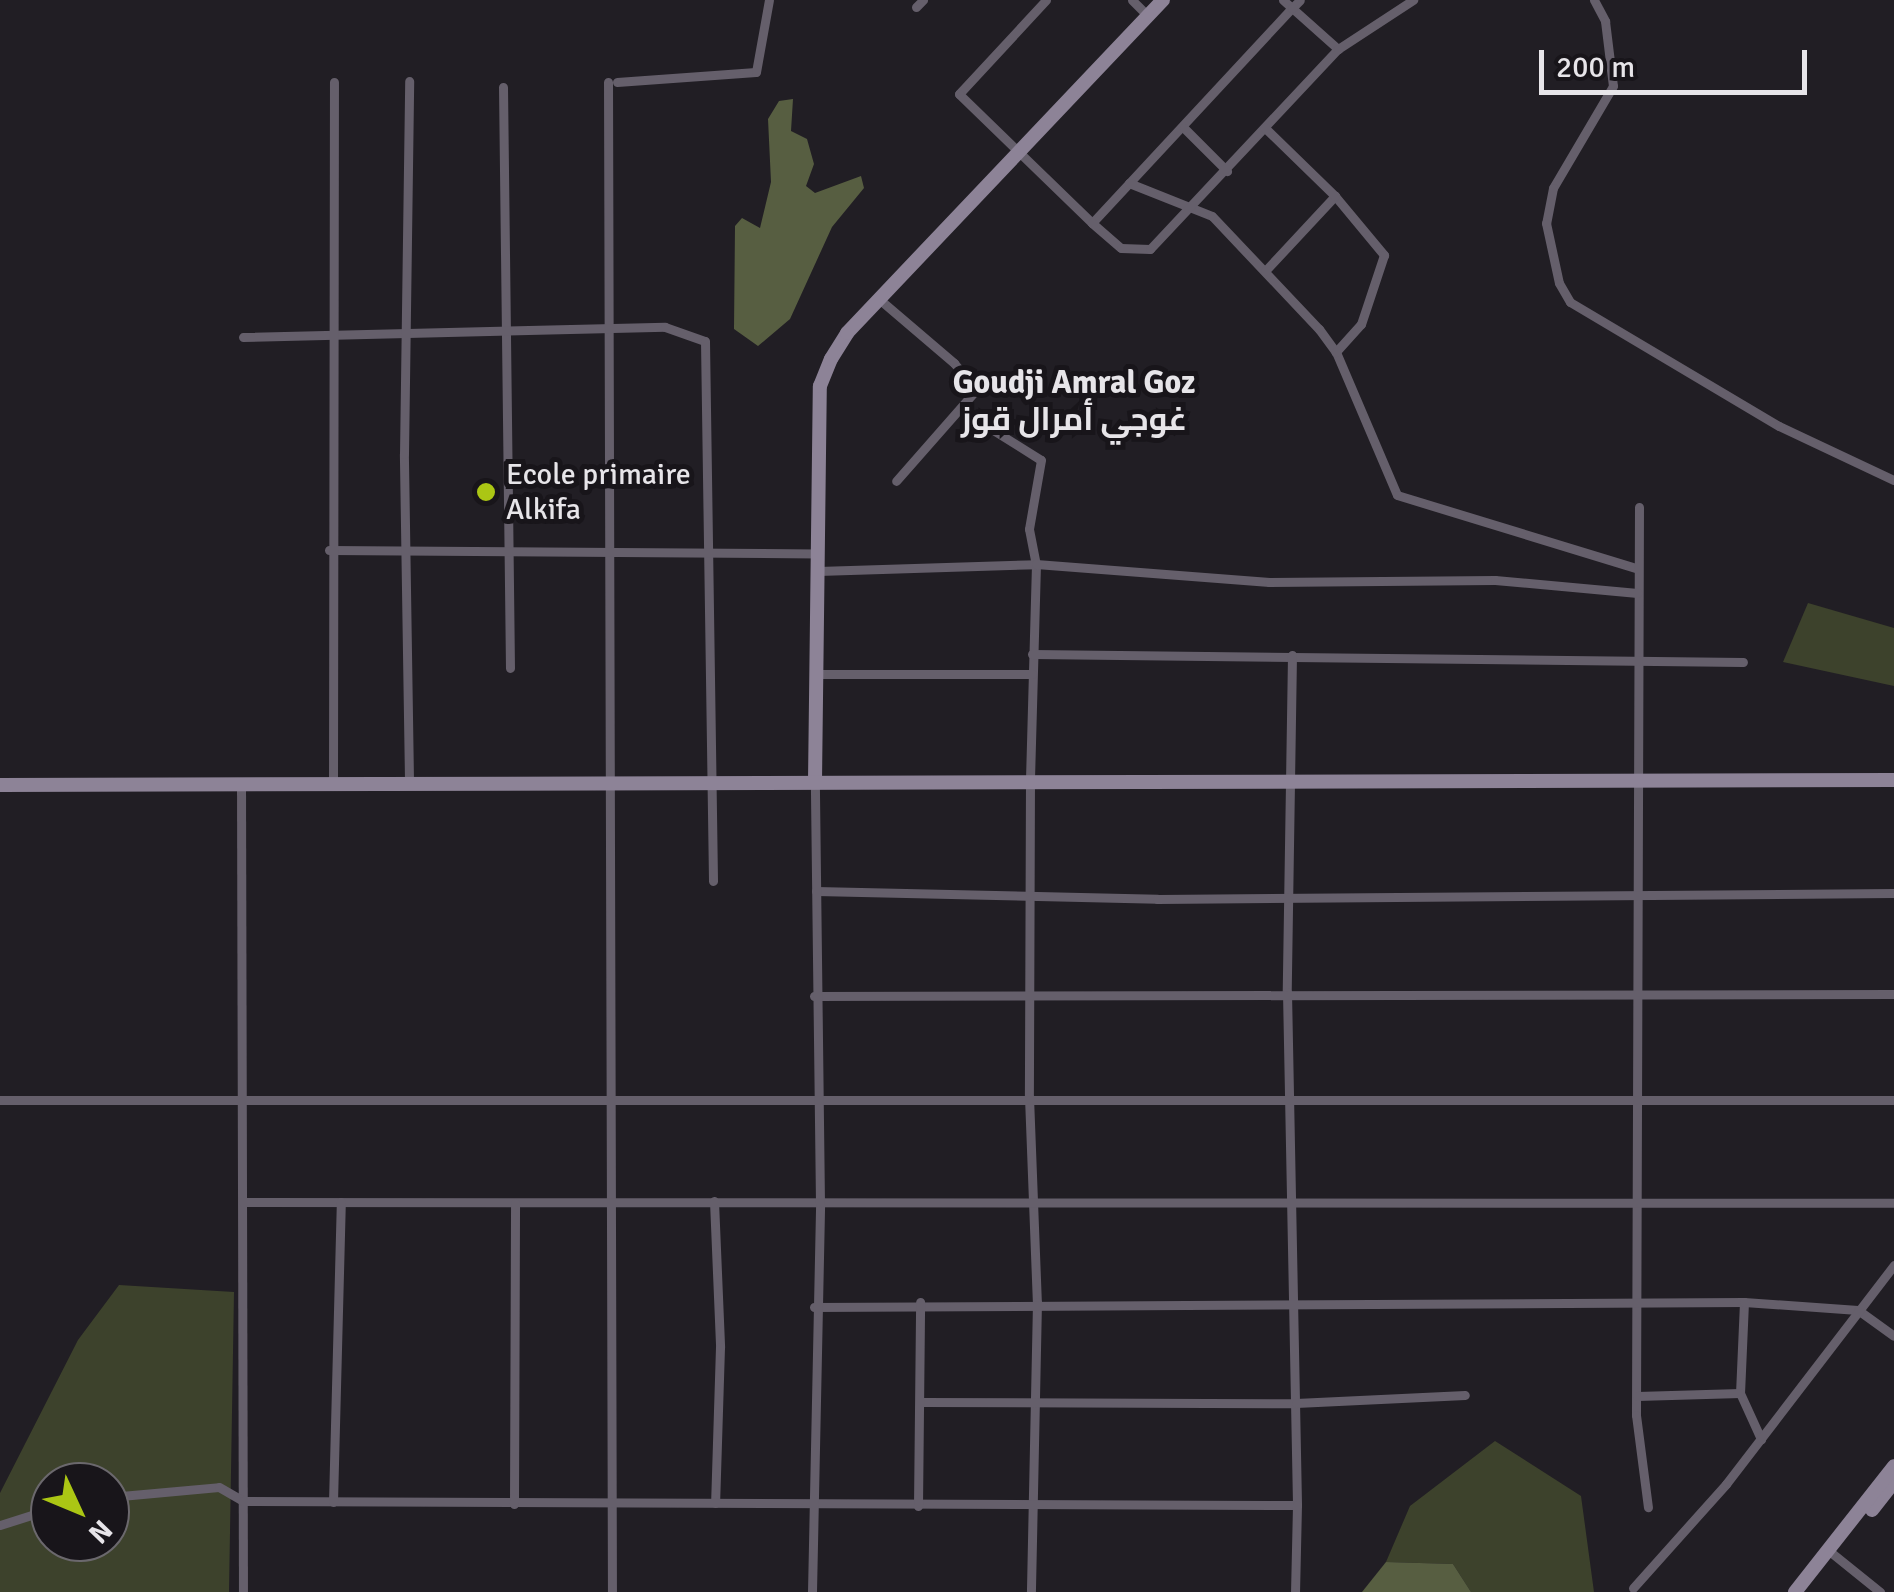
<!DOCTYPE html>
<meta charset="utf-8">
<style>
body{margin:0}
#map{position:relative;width:1894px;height:1592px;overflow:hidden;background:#211e24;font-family:Signika,Cairo,sans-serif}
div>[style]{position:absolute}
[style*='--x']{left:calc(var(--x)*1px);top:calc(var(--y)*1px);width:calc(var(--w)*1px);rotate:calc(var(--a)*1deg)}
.green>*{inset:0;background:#3d422c}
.water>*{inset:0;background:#575e41}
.street>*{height:9px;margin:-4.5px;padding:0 4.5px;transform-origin:4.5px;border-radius:4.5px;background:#655f6b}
.secondary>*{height:14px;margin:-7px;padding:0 7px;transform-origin:7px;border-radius:7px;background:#8d8397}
.dots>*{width:28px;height:28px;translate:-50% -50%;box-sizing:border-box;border:5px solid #18151a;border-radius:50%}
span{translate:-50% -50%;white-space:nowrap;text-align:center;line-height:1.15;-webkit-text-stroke:10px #18151a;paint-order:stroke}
.poi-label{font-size:30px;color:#e7e5e9}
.left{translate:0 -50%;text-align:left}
.neighbourhood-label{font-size:32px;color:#e7e5e9;font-weight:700}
.north{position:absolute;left:30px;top:1462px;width:100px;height:100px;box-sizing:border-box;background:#18151a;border:2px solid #6b686d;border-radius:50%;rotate:134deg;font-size:28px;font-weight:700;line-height:40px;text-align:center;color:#e7e5e9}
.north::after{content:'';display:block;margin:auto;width:35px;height:45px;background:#abc614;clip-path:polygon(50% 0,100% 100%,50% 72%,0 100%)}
.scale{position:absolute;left:1539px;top:50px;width:268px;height:45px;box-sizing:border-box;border:5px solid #e7e5e9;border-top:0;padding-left:12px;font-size:30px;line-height:35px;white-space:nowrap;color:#e7e5e9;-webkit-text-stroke:8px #18151a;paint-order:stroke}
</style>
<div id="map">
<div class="green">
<i style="clip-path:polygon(1808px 603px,1894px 628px,1894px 686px,1783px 662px)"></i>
<i style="clip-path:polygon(evenodd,119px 1285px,234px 1292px,229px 1592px,0 1592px,0 1493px,78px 1340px,119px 1285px,50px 1482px,110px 1482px,110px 1542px,50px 1542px,50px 1482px)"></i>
<i style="clip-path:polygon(1495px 1441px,1581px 1496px,1594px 1592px,1471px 1592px,1453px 1564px,1386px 1562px,1410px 1506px)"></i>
</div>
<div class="water">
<i style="clip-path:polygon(793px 99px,791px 131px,807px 139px,814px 164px,806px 186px,815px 193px,861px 176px,864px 188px,832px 227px,790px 319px,758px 346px,734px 329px,735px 226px,742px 218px,760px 228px,771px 182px,768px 119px,779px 101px)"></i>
<i style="clip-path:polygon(1386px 1562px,1453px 1564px,1471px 1592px,1362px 1592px)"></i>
</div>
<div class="street">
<i style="--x:1046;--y:0;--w:128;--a:132.8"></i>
<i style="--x:959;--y:94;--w:185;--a:44.1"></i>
<i style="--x:1092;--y:223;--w:294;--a:-47.1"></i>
<i style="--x:1292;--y:8;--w:62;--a:41.7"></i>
<i style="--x:1132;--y:0;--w:23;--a:45"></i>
<i style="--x:1283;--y:0;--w:12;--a:42"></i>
<i style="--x:1292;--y:8;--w:11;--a:-45"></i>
<i style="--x:1594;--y:0;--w:24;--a:62"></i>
<i style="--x:1605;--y:21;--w:65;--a:83"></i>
<i style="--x:1613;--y:86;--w:118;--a:120.5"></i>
<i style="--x:1553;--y:188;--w:36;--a:101"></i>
<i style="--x:1546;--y:223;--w:61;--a:77.8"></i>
<i style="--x:1559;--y:283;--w:22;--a:60"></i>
<i style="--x:1570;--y:302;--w:243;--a:30.7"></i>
<i style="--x:1779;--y:426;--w:127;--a:25.2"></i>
<i style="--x:916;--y:7;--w:10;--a:-45"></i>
<i style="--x:608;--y:82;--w:1510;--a:89.85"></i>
<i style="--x:617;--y:82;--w:139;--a:-4.1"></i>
<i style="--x:756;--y:72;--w:73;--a:-79.8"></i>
<i style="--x:503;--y:87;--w:581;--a:89.31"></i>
<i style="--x:1184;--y:128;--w:61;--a:45"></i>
<i style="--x:1129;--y:183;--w:89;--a:21.7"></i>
<i style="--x:1212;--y:216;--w:156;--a:46.6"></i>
<i style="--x:1319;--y:329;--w:29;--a:54"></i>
<i style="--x:1336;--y:352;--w:155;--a:66.9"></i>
<i style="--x:1397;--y:495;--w:250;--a:17"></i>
<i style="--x:1335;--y:196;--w:77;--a:50.3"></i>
<i style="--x:1384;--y:255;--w:73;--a:108.4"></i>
<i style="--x:1361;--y:324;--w:38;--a:132"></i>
<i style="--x:1092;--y:223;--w:38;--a:41"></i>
<i style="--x:1121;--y:248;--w:29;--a:2"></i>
<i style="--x:1150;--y:249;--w:274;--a:-46.8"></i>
<i style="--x:1338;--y:49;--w:90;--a:-33.2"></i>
<i style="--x:1265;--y:271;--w:103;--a:-47"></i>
<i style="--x:1335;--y:196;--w:98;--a:-135.8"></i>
<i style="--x:879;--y:299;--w:99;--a:40.5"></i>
<i style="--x:954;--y:363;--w:35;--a:51"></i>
<i style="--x:976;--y:390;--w:121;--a:131.3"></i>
<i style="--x:243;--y:337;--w:422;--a:-1.4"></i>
<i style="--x:665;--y:327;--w:42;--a:19.3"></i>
<i style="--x:705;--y:341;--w:540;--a:89.15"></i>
<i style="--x:961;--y:410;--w:94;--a:32"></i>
<i style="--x:1041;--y:460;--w:70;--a:99.9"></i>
<i style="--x:1029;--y:529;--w:36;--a:79"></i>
<i style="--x:1036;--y:564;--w:216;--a:91.6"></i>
<i style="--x:1030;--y:780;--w:317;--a:90.2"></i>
<i style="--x:1029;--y:1097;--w:205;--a:87.8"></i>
<i style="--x:1037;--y:1302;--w:290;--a:91.2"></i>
<i style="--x:1639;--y:507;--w:908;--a:90.19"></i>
<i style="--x:1636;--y:1415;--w:93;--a:82.6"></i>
<i style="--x:329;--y:550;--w:489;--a:0.4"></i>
<i style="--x:818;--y:571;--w:218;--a:-1.8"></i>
<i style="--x:1036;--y:564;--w:234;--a:4.4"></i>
<i style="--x:1269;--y:582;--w:226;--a:-0.5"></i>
<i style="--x:1495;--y:580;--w:143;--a:5.2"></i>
<i style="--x:1032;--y:654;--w:711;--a:0.64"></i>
<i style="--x:1292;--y:655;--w:337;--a:90.9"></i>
<i style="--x:1287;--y:992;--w:513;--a:88.88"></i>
<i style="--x:816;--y:674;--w:216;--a:0"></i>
<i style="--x:409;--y:780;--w:326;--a:-90.9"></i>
<i style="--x:404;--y:454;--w:373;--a:-89.2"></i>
<i style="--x:241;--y:782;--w:810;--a:89.86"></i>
<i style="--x:333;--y:782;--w:700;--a:-89.92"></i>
<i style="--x:816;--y:891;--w:341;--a:1.3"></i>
<i style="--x:1157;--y:899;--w:737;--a:-0.47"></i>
<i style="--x:814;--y:996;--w:1080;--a:-0.11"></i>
<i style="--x:0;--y:1100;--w:1894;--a:0"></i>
<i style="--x:714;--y:1201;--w:146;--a:87.6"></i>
<i style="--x:720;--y:1347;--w:156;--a:91.8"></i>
<i style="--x:243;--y:1202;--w:1651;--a:0.03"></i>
<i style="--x:1744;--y:1302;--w:91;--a:92.5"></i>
<i style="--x:1740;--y:1393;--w:51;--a:65.5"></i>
<i style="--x:814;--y:1307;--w:930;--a:-0.31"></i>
<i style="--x:1744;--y:1302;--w:114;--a:4"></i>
<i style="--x:1858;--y:1310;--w:44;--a:35.8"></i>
<i style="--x:1637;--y:1396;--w:103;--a:-1.7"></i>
<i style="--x:922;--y:1402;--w:374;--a:0.2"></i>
<i style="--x:1296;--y:1403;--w:169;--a:-2.7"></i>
<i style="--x:110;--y:1497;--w:109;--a:-5.2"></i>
<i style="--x:219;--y:1487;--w:28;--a:30"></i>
<i style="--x:243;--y:1501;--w:1054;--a:0.22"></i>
<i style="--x:1297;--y:1505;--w:87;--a:91.3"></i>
<i style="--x:333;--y:1502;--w:300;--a:-88.5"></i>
<i style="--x:514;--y:1504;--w:301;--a:-89.8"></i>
<i style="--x:918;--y:1506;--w:204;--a:-89.4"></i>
<i style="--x:0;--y:1525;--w:52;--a:-17.7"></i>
<i style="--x:1828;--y:1550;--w:67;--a:38.9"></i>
<i style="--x:1633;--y:1588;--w:140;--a:-48.2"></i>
<i style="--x:1726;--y:1484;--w:276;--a:-52.5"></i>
<i style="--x:812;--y:1592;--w:389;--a:-88.8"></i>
<i style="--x:820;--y:1203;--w:422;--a:-90.7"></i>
</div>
<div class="secondary">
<i style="--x:815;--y:781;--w:395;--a:-89.3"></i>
<i style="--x:820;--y:386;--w:29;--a:-68"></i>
<i style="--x:831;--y:359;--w:31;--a:-58"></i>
<i style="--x:847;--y:333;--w:459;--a:-46.5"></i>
<i style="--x:0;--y:785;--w:1894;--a:-0.15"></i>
<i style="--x:1872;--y:1510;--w:36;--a:-52"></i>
<i style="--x:1795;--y:1592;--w:160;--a:-51.8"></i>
</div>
<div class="dots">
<i style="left:486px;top:492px;background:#abc614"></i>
</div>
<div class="poi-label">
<span class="left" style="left:506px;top:492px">Ecole primaire<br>Alkifa</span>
</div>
<div class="neighbourhood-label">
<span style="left:1074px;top:402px">Goudji Amral Goz<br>غوجي أمرال قوز</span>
</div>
<div class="north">N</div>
<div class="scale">200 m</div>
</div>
